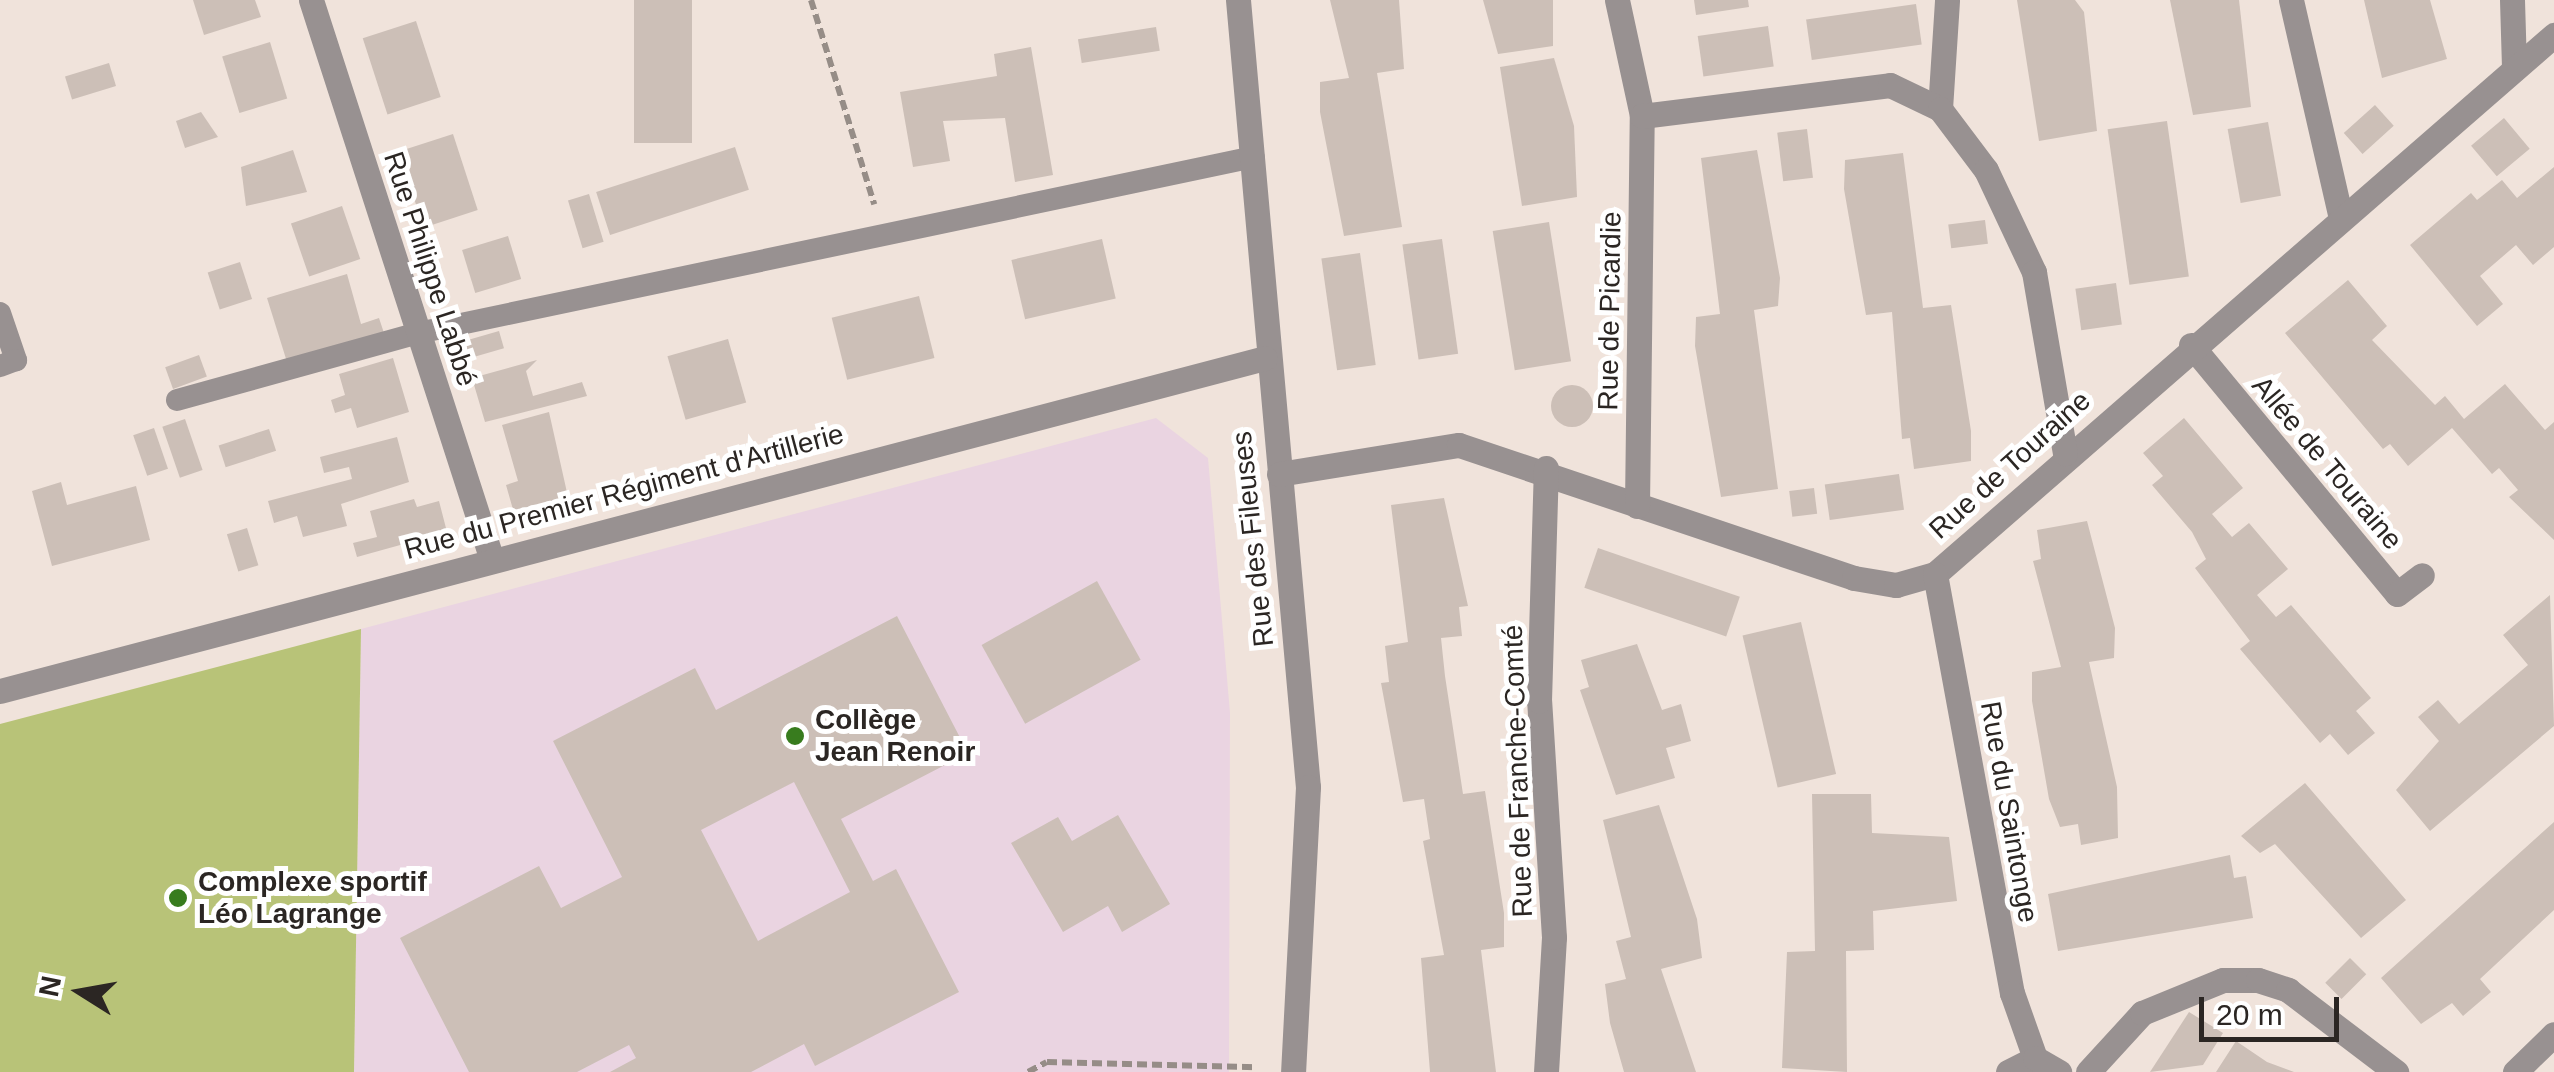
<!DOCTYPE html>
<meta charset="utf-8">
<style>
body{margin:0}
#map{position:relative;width:2554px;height:1072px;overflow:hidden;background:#f0e3db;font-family:Helvetica,sans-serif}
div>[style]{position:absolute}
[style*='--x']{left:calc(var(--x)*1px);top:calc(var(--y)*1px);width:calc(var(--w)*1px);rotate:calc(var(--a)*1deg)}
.education>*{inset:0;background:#ead4e1}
.green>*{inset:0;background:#b8c378}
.building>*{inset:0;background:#ccbfb7;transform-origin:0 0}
.round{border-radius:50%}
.path>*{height:6px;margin-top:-3px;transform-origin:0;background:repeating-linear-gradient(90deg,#968d87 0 10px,transparent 0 15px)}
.service>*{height:22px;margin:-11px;padding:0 11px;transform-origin:11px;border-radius:11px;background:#989191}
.minor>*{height:25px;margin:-12.5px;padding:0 12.5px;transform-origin:12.5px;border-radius:12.5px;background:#989191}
.dots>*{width:28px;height:28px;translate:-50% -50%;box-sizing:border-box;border:5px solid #fff;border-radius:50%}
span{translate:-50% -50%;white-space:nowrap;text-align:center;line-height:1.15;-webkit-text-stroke:10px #fff;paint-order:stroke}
.street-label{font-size:28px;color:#2b2623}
.poi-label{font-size:28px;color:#2b2623;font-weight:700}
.left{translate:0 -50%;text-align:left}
.north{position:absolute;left:30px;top:942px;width:100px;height:100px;-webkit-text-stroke:8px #fff;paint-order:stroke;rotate:281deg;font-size:28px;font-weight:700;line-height:40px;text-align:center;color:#2b2623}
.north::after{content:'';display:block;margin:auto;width:35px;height:45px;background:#2b2623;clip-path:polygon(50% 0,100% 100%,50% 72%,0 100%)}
.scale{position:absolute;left:2199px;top:997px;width:140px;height:45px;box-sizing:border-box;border:5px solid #2b2623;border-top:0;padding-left:12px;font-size:30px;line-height:35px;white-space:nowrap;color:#2b2623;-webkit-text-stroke:8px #fff;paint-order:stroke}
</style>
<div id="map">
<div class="education">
<i style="clip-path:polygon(1156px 418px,1208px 458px,1230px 713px,1229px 1072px,354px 1072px,361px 629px)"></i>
</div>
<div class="green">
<i style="clip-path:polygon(361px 629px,354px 1072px,0 1072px,0 724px)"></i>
</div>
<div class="building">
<i style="clip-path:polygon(193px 0,255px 0,261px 17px,204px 35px)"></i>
<i style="left:634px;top:0;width:58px;height:143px"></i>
<i style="clip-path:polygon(1330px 0,1399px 0,1404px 69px,1377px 73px,1402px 227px,1344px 236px,1320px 112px,1320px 82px,1349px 78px)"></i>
<i style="clip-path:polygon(1483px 0,1553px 0,1553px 46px,1498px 54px)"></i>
<i style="clip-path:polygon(1694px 0,1748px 0,1749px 7px,1696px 15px)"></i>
<i style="clip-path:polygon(2017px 0,2075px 0,2084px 12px,2097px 131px,2039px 141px)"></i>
<i style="clip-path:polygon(2170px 0,2239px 0,2251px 107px,2193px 115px)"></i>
<i style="clip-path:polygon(2364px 0,2430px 0,2447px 59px,2382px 78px)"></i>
<i style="left:1916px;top:4px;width:41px;height:111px;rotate:82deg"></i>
<i style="left:416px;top:21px;width:80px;height:56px;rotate:72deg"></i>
<i style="left:1768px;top:26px;width:41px;height:71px;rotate:82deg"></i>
<i style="left:1156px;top:27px;width:24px;height:79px;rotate:81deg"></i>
<i style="left:270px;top:42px;width:59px;height:50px;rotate:73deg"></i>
<i style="clip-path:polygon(1031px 47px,1053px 175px,1015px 182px,1005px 118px,943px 121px,950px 161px,913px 167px,900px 92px,997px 76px,994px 54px)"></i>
<i style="clip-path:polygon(1554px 58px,1574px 126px,1577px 197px,1522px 206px,1500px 67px)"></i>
<i style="left:109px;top:63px;width:24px;height:46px;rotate:73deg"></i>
<i style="left:2375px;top:105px;width:28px;height:42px;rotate:48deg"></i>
<i style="clip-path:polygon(201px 112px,218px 137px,185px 148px,176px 121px)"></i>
<i style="left:2504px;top:118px;width:40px;height:43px;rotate:50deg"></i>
<i style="left:2167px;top:121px;width:157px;height:60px;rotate:82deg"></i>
<i style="left:2268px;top:122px;width:75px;height:41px;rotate:80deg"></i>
<i style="left:1807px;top:129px;width:49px;height:30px;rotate:83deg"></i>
<i style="left:453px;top:134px;width:80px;height:57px;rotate:72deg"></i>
<i style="left:735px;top:147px;width:45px;height:146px;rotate:72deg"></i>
<i style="clip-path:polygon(293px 150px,307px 192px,246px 206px,241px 167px)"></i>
<i style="clip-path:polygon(1757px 150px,1780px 278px,1778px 306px,1754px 310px,1778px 489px,1721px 497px,1695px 346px,1696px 317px,1720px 314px,1701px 158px)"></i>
<i style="clip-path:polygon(1903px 153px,1923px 308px,1951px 305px,1971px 431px,1971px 461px,1914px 469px,1910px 438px,1902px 439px,1892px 312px,1866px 315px,1844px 189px,1845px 160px)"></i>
<i style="clip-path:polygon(2554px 167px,2554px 247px,2533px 265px,2516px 245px,2480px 276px,2503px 304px,2477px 326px,2410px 245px,2471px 193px,2477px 200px,2502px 180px,2517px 198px)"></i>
<i style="left:589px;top:194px;width:50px;height:22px;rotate:73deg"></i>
<i style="left:342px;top:206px;width:56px;height:54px;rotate:71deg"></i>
<i style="left:1985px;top:220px;width:24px;height:37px;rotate:83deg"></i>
<i style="left:1549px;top:222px;width:141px;height:57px;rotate:81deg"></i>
<i style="left:508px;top:236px;width:45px;height:48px;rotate:73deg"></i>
<i style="left:1102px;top:239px;width:61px;height:93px;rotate:77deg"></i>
<i style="left:1442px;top:239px;width:116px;height:40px;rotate:82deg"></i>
<i style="left:1360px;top:253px;width:113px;height:39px;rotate:82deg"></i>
<i style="left:240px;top:262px;width:39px;height:34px;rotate:72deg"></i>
<i style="clip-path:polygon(347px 274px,361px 324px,379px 318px,384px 333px,287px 362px,267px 298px)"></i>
<i style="clip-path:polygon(2348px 280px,2387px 326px,2372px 340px,2435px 405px,2445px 396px,2464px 419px,2505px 384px,2545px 430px,2554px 422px,2554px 540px,2509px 497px,2518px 490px,2499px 468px,2492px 474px,2452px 428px,2408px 466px,2390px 444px,2383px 449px,2285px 333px)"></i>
<i style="left:2116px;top:283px;width:42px;height:41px;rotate:82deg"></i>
<i style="left:919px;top:296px;width:64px;height:90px;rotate:76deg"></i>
<i style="left:499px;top:331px;width:18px;height:36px;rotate:74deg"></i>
<i style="left:728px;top:339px;width:66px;height:63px;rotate:74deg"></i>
<i style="left:199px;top:355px;width:23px;height:36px;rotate:70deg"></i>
<i style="clip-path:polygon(393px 358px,409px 412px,357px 428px,351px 408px,335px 413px,331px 400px,345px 395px,339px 374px)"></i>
<i style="clip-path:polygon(537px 360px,526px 371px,533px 396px,582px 382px,587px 396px,485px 422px,472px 378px)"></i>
<i class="round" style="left:1551px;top:385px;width:42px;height:42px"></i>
<i style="clip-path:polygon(549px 412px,568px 497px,514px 513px,506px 485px,518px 481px,502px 425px)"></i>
<i style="clip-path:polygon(2184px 418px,2243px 488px,2212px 514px,2232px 537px,2249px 523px,2288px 569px,2257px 595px,2276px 617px,2291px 605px,2371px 698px,2356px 711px,2375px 733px,2348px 755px,2330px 734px,2320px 743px,2240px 649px,2250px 641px,2195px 568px,2206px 559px,2192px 532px,2152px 485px,2163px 476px,2143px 453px)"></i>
<i style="left:185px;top:419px;width:54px;height:24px;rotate:71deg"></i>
<i style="left:154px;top:428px;width:43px;height:22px;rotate:71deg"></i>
<i style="left:269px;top:429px;width:23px;height:53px;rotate:72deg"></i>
<i style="clip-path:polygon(397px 437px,409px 482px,341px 504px,347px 526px,303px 537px,297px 516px,274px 523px,268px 501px,352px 479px,349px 467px,324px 473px,320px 457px)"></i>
<i style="left:1899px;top:474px;width:36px;height:75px;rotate:82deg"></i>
<i style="clip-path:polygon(61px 482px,67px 505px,136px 486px,150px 540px,52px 566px,32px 491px)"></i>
<i style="left:1814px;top:488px;width:26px;height:25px;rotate:83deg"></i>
<i style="clip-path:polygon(1444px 498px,1468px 606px,1459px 607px,1462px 636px,1441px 638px,1445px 676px,1463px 794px,1485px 791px,1504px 913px,1504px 947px,1481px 950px,1496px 1072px,1430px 1072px,1421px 958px,1444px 955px,1423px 841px,1430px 839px,1424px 799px,1403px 802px,1381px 683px,1389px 682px,1385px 646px,1408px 642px,1391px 505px)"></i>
<i style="clip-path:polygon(414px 499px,417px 507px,439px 501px,447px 532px,357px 557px,353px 543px,377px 537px,370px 511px)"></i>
<i style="clip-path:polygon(2087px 521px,2115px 628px,2114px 658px,2089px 662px,2117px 787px,2118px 838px,2081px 845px,2078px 824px,2060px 827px,2049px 799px,2032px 701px,2032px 672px,2061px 667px,2033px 561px,2041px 559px,2037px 530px)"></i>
<i style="left:247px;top:528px;width:39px;height:21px;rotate:73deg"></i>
<i style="left:1598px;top:548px;width:150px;height:42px;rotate:19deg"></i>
<i style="left:1097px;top:581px;width:90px;height:132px;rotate:61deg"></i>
<i style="clip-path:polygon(2550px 595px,2554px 726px,2430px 831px,2396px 790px,2439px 741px,2418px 717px,2438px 700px,2459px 724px,2528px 665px,2503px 635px)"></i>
<i style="clip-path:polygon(evenodd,897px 616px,968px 753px,841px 819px,873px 881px,896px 869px,959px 992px,815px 1066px,804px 1044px,751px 1072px,610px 1072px,636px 1058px,629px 1045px,577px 1072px,469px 1072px,400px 938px,539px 866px,561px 908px,622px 877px,553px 741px,695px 668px,716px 710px,897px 616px,794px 782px,850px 892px,758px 941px,701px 830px,794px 782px)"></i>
<i style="left:1801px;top:622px;width:156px;height:60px;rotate:77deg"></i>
<i style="clip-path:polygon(1637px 644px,1662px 710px,1681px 704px,1691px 741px,1666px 748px,1675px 778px,1616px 795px,1580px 690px,1589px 687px,1581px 660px)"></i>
<i style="clip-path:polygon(2305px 783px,2406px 900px,2361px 938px,2275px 844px,2260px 853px,2241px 836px)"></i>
<i style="clip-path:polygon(1812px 794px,1871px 794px,1872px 833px,1949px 837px,1957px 901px,1873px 911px,1874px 950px,1846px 951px,1847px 1072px,1782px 1068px,1787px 952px,1815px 951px)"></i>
<i style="clip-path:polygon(1659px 805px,1697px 919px,1702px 958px,1661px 969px,1696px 1072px,1624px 1072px,1610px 1023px,1605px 984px,1626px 979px,1616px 941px,1631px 937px,1603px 820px)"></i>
<i style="clip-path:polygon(1118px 815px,1170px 904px,1122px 932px,1108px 906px,1063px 932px,1011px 843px,1058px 817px,1072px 841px)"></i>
<i style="clip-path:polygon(2554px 822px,2554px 910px,2480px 979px,2491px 992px,2463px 1016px,2452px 1003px,2421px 1024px,2381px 978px)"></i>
<i style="clip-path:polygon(2230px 855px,2234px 878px,2246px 876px,2253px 918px,2058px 951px,2048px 894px)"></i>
<i style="left:2350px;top:958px;width:23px;height:35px;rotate:45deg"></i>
<i style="clip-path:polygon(2189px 1012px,2223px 1033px,2203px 1065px,2150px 1072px)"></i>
<i style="clip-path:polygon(2236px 1041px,2267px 1062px,2294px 1072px,2216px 1072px)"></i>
</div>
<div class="path">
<i style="--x:811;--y:0;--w:214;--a:72.8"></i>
<i style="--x:1028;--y:1072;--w:21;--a:-28"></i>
<i style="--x:1047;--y:1062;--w:210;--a:1.4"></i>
</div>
<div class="service">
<i style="--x:0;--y:313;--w:50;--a:71.2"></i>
<i style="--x:16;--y:360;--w:17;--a:159"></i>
<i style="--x:177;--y:400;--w:250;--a:-15.5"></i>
<i style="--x:418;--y:333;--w:854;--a:-11.89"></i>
</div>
<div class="minor">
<i style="--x:311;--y:0;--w:585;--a:72.09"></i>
<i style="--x:1238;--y:0;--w:790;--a:84.92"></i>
<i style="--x:1308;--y:787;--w:285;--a:93"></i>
<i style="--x:1617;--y:0;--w:119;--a:77.8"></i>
<i style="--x:2291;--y:0;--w:224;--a:77.1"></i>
<i style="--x:2512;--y:0;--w:69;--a:88.3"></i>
<i style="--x:1940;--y:109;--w:109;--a:-86.3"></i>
<i style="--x:2191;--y:345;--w:323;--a:50.4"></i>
<i style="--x:2397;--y:594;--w:31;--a:-37"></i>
<i style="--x:1279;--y:474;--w:182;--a:-9.2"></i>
<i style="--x:1459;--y:445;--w:417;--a:18.6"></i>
<i style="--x:1854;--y:578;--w:43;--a:9.5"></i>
<i style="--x:1896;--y:585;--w:41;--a:-15.8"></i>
<i style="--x:1935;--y:574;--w:821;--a:-41.05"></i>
<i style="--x:1637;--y:506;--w:390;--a:-89.3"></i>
<i style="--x:1642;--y:116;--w:250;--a:-7.1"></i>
<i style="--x:1890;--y:85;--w:55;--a:25.6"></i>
<i style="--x:1940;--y:109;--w:76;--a:53"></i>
<i style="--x:1986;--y:170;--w:113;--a:64.8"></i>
<i style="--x:2034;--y:272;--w:184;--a:80.3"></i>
<i style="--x:1935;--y:574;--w:426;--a:79.6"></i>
<i style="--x:2012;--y:993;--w:69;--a:70.5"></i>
<i style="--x:0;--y:691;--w:1308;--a:-14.75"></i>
<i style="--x:1546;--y:1072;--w:135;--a:-86.6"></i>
<i style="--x:1554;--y:937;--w:236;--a:-93.6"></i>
<i style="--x:1539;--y:701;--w:233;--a:-88.3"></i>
<i style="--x:2008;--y:1072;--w:30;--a:-27"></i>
<i style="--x:2035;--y:1058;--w:28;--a:30"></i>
<i style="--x:2088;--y:1072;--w:80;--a:-47.5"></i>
<i style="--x:2142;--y:1013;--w:87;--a:-22.2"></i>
<i style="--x:2223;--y:980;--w:35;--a:0"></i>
<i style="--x:2258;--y:980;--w:32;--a:18"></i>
<i style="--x:2288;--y:990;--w:136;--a:37.2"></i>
<i style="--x:2515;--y:1072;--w:54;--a:-44.3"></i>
</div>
<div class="dots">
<i style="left:795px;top:736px;background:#387c1e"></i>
<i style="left:178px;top:898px;background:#387c1e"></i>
</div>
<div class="street-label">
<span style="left:430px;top:269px;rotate:72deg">Rue Philippe Labbé</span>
<span style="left:1610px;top:311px;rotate:-89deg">Rue de Picardie</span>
<span style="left:2327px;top:463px;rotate:50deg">Allée de Touraine</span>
<span style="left:2010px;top:465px;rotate:-42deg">Rue de Touraine</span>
<span style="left:624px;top:492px;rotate:-15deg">Rue du Premier Régiment d'Artillerie</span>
<span style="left:1253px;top:539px;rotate:-96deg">Rue des Fileuses</span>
<span style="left:1518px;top:771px;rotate:-92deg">Rue de Franche-Comté</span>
<span style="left:2009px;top:812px;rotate:80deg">Rue du Saintonge</span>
</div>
<div class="poi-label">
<span class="left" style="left:815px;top:736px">Collège<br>Jean Renoir</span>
<span class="left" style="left:198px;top:898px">Complexe sportif<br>Léo Lagrange</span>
</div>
<div class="north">N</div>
<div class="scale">20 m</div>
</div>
